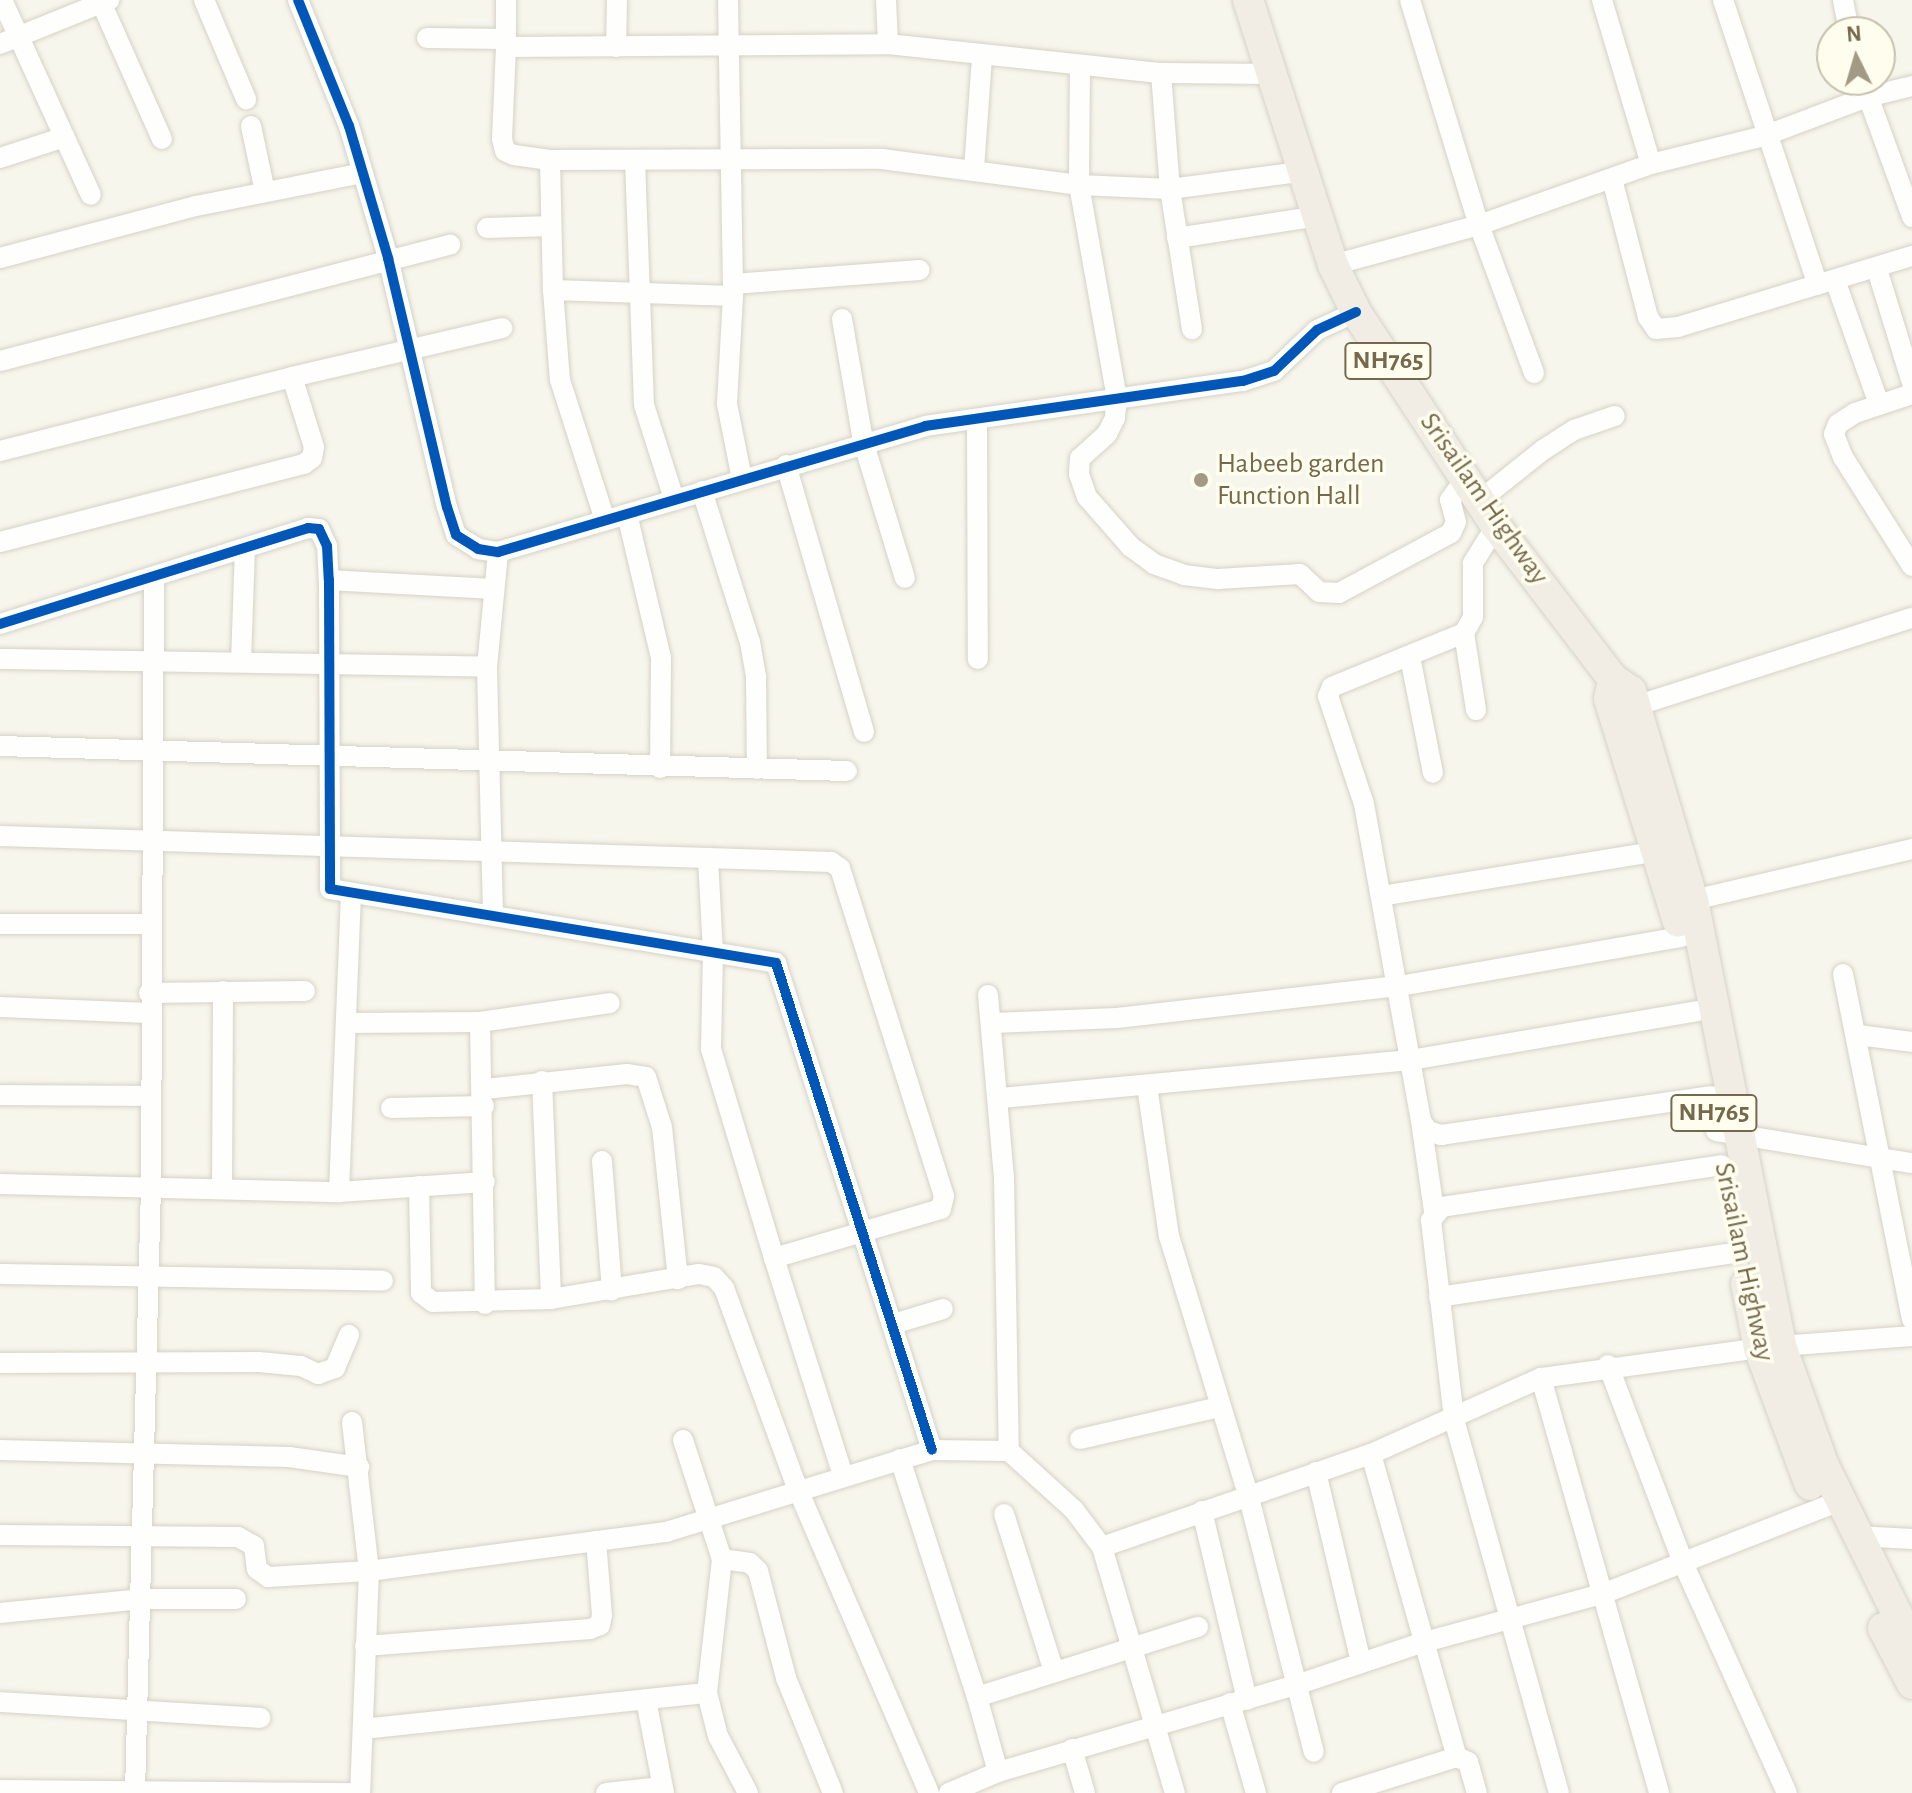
<!DOCTYPE html>
<style>
body{margin:0}
#map{position:relative;width:1912px;height:1793px;overflow:hidden;background:#f7f6ec;font-family:"Alegreya Sans",sans-serif}
div>[style]{position:absolute}
[style*='--x']{left:calc(var(--x)*1px);top:calc(var(--y)*1px);width:calc(var(--w)*1px);rotate:calc(var(--a)*1deg)}
.roads{filter:drop-shadow(0 0 2px #d5d2c7) drop-shadow(0 0 2px #d5d2c7)}
.minor>*{height:20px;margin:-10px;padding:0 10px;transform-origin:10px;border-radius:10px;background:#fefefc}
.highway>*{height:30px;margin:-15px;padding:0 15px;transform-origin:15px;border-radius:15px;background:#f1ede5}
.cycleway>*{height:10px;margin:-5px;padding:0 5px;transform-origin:5px;border-radius:5px;background:#0057b8}
.dots>*{width:22px;height:22px;translate:-50% -50%;box-sizing:border-box;border:4px solid #fefdee;border-radius:50%}
span{translate:-50% -50%;white-space:nowrap;text-align:center;line-height:1.15;-webkit-text-stroke:7px #fefdee;paint-order:stroke}
.shield-label span{padding:2px 6px;background:#fefdee;border:2px solid;border-radius:6px;-webkit-text-stroke-width:0}
.shield-label{font-size:26px;color:#75684c;font-weight:700}
.poi-label{font-size:28px;color:#75684c}
.left{translate:0 -50%;text-align:left}
.street-label{font-size:28px;color:#75684c}
.north{position:absolute;left:1816px;top:16px;width:80px;height:80px;box-sizing:border-box;background:#fefdee;border:2px solid #c7c1ad;border-radius:50%;rotate:355deg;font-size:22px;font-weight:700;line-height:32px;text-align:center;color:#75684c}
.north::after{content:'';display:block;margin:auto;width:28px;height:36px;background:#a29a84;clip-path:polygon(50% 0,100% 100%,50% 72%,0 100%)}
</style>
<div id="map">
<div class="roads">
<div class="minor">
<i style="--x:2;--y:0;--w:214;--a:65.5"></i>
<i style="--x:100;--y:0;--w:152;--a:66"></i>
<i style="--x:204;--y:0;--w:108;--a:67"></i>
<i style="--x:298;--y:0;--w:136;--a:68"></i>
<i style="--x:349;--y:126;--w:138;--a:73.5"></i>
<i style="--x:388;--y:258;--w:256;--a:76.7"></i>
<i style="--x:447;--y:507;--w:29;--a:72"></i>
<i style="--x:456;--y:535;--w:26;--a:32"></i>
<i style="--x:478;--y:549;--w:20;--a:9"></i>
<i style="--x:498;--y:552;--w:445;--a:-16.4"></i>
<i style="--x:925;--y:426;--w:321;--a:-8.1"></i>
<i style="--x:1243;--y:381;--w:33;--a:-18"></i>
<i style="--x:1274;--y:371;--w:59;--a:-43.6"></i>
<i style="--x:1317;--y:330;--w:43;--a:-24.8"></i>
<i style="--x:506;--y:0;--w:47;--a:90"></i>
<i style="--x:506;--y:47;--w:382;--a:-0.4"></i>
<i style="--x:888;--y:44;--w:275;--a:6.1"></i>
<i style="--x:1161;--y:73;--w:113;--a:0.5"></i>
<i style="--x:728;--y:0;--w:296;--a:89"></i>
<i style="--x:733;--y:296;--w:108;--a:93.2"></i>
<i style="--x:727;--y:404;--w:76;--a:78.7"></i>
<i style="--x:886;--y:0;--w:44;--a:87.4"></i>
<i style="--x:1410;--y:0;--w:235;--a:73"></i>
<i style="--x:1479;--y:225;--w:158;--a:69.6"></i>
<i style="--x:1602;--y:0;--w:171;--a:73.4"></i>
<i style="--x:1723;--y:0;--w:300;--a:71.6"></i>
<i style="--x:1843;--y:0;--w:33;--a:79"></i>
<i style="--x:427;--y:38;--w:78;--a:0.7"></i>
<i style="--x:0;--y:44;--w:118;--a:-22"></i>
<i style="--x:506;--y:47;--w:92;--a:92.5"></i>
<i style="--x:502;--y:139;--w:12;--a:76"></i>
<i style="--x:505;--y:151;--w:10;--a:24"></i>
<i style="--x:514;--y:155;--w:36;--a:8"></i>
<i style="--x:550;--y:160;--w:332;--a:-0.2"></i>
<i style="--x:882;--y:159;--w:199;--a:7.5"></i>
<i style="--x:1079;--y:185;--w:91;--a:2.5"></i>
<i style="--x:1170;--y:189;--w:137;--a:-7.5"></i>
<i style="--x:616;--y:47;--w:47;--a:-88.8"></i>
<i style="--x:1080;--y:66;--w:119;--a:90.5"></i>
<i style="--x:1079;--y:185;--w:216;--a:79.9"></i>
<i style="--x:1117;--y:398;--w:20;--a:96"></i>
<i style="--x:1115;--y:418;--w:18;--a:117"></i>
<i style="--x:1107;--y:434;--w:36;--a:138"></i>
<i style="--x:1080;--y:458;--w:16;--a:94"></i>
<i style="--x:1079;--y:474;--w:24;--a:71"></i>
<i style="--x:1087;--y:497;--w:67;--a:48.7"></i>
<i style="--x:1131;--y:547;--w:29;--a:36"></i>
<i style="--x:1154;--y:564;--w:32;--a:20"></i>
<i style="--x:1184;--y:575;--w:34;--a:7"></i>
<i style="--x:1218;--y:579;--w:82;--a:-3.5"></i>
<i style="--x:1300;--y:574;--w:26;--a:43"></i>
<i style="--x:1319;--y:592;--w:20;--a:3"></i>
<i style="--x:1339;--y:593;--w:127;--a:-28.2"></i>
<i style="--x:1451;--y:533;--w:12;--a:-66"></i>
<i style="--x:1456;--y:522;--w:23;--a:-105"></i>
<i style="--x:1450;--y:500;--w:26;--a:-54"></i>
<i style="--x:1161;--y:73;--w:116;--a:85.6"></i>
<i style="--x:1170;--y:189;--w:142;--a:81.1"></i>
<i style="--x:1862;--y:80;--w:146;--a:69.9"></i>
<i style="--x:251;--y:126;--w:67;--a:78"></i>
<i style="--x:0;--y:158;--w:68;--a:-17.9"></i>
<i style="--x:550;--y:160;--w:130;--a:88.7"></i>
<i style="--x:553;--y:290;--w:180;--a:1.9"></i>
<i style="--x:635;--y:160;--w:245;--a:87.9"></i>
<i style="--x:644;--y:405;--w:99;--a:72.3"></i>
<i style="--x:974;--y:169;--w:112;--a:-85.9"></i>
<i style="--x:1612;--y:179;--w:143;--a:75.4"></i>
<i style="--x:1648;--y:317;--w:14;--a:56"></i>
<i style="--x:1656;--y:329;--w:22;--a:-5"></i>
<i style="--x:1678;--y:327;--w:245;--a:-16.9"></i>
<i style="--x:487;--y:228;--w:64;--a:-1.8"></i>
<i style="--x:1177;--y:238;--w:144;--a:-8.8"></i>
<i style="--x:0;--y:258;--w:203;--a:-14.9"></i>
<i style="--x:196;--y:206;--w:170;--a:-11.2"></i>
<i style="--x:1333;--y:265;--w:151;--a:-15.3"></i>
<i style="--x:1479;--y:225;--w:182;--a:-19.5"></i>
<i style="--x:1651;--y:164;--w:116;--a:-13.9"></i>
<i style="--x:1764;--y:136;--w:110;--a:-20.7"></i>
<i style="--x:1867;--y:97;--w:46;--a:-13.7"></i>
<i style="--x:1877;--y:269;--w:119;--a:72.9"></i>
<i style="--x:1835;--y:280;--w:132;--a:70.5"></i>
<i style="--x:733;--y:284;--w:187;--a:-4.3"></i>
<i style="--x:553;--y:290;--w:90;--a:85.6"></i>
<i style="--x:560;--y:380;--w:147;--a:72.2"></i>
<i style="--x:842;--y:319;--w:124;--a:80.2"></i>
<i style="--x:863;--y:441;--w:143;--a:73"></i>
<i style="--x:0;--y:361;--w:465;--a:-14.5"></i>
<i style="--x:1912;--y:394;--w:60;--a:161.6"></i>
<i style="--x:1855;--y:413;--w:20;--a:147"></i>
<i style="--x:1838;--y:424;--w:11;--a:112"></i>
<i style="--x:1834;--y:434;--w:25;--a:69"></i>
<i style="--x:1843;--y:457;--w:129;--a:57.7"></i>
<i style="--x:977;--y:419;--w:240;--a:89.8"></i>
<i style="--x:0;--y:451;--w:301;--a:-14.2"></i>
<i style="--x:786;--y:465;--w:278;--a:73.7"></i>
<i style="--x:702;--y:491;--w:158;--a:72.4"></i>
<i style="--x:750;--y:642;--w:36;--a:80"></i>
<i style="--x:756;--y:677;--w:92;--a:89.4"></i>
<i style="--x:1479;--y:501;--w:82;--a:-38.6"></i>
<i style="--x:1543;--y:450;--w:37;--a:-33"></i>
<i style="--x:1574;--y:430;--w:43;--a:-18.9"></i>
<i style="--x:627;--y:514;--w:148;--a:76.7"></i>
<i style="--x:661;--y:658;--w:110;--a:90.5"></i>
<i style="--x:1496;--y:526;--w:44;--a:121.9"></i>
<i style="--x:1473;--y:563;--w:54;--a:90"></i>
<i style="--x:1473;--y:617;--w:18;--a:119"></i>
<i style="--x:1464;--y:633;--w:143;--a:157.8"></i>
<i style="--x:1332;--y:687;--w:10;--a:114"></i>
<i style="--x:1328;--y:696;--w:114;--a:71.6"></i>
<i style="--x:1364;--y:804;--w:322;--a:79.8"></i>
<i style="--x:1421;--y:1121;--w:12;--a:55"></i>
<i style="--x:1428;--y:1131;--w:14;--a:17"></i>
<i style="--x:1441;--y:1135;--w:273;--a:-8.2"></i>
<i style="--x:0;--y:542;--w:314;--a:-14.4"></i>
<i style="--x:304;--y:464;--w:10;--a:-37"></i>
<i style="--x:312;--y:458;--w:11;--a:-80"></i>
<i style="--x:314;--y:447;--w:73;--a:-107.4"></i>
<i style="--x:292;--y:377;--w:216;--a:-13.1"></i>
<i style="--x:329;--y:580;--w:164;--a:3.1"></i>
<i style="--x:0;--y:624;--w:323;--a:-17.3"></i>
<i style="--x:308;--y:528;--w:11;--a:5"></i>
<i style="--x:319;--y:529;--w:19;--a:65"></i>
<i style="--x:327;--y:546;--w:34;--a:87"></i>
<i style="--x:329;--y:580;--w:309;--a:89.8"></i>
<i style="--x:330;--y:889;--w:452;--a:9.4"></i>
<i style="--x:776;--y:963;--w:511;--a:72.24"></i>
<i style="--x:1464;--y:633;--w:78;--a:81.1"></i>
<i style="--x:1410;--y:657;--w:118;--a:78.8"></i>
<i style="--x:0;--y:659;--w:487;--a:0.9"></i>
<i style="--x:241;--y:662;--w:113;--a:-88"></i>
<i style="--x:1626;--y:709;--w:300;--a:-17.7"></i>
<i style="--x:0;--y:746;--w:847;--a:1.69"></i>
<i style="--x:0;--y:836;--w:708;--a:1.78"></i>
<i style="--x:1381;--y:896;--w:281;--a:-9.2"></i>
<i style="--x:1693;--y:900;--w:225;--a:-13.1"></i>
<i style="--x:493;--y:914;--w:247;--a:-91.4"></i>
<i style="--x:487;--y:667;--w:116;--a:-84.5"></i>
<i style="--x:0;--y:924;--w:150;--a:0"></i>
<i style="--x:1843;--y:974;--w:352;--a:78.7"></i>
<i style="--x:149;--y:993;--w:156;--a:-0.7"></i>
<i style="--x:988;--y:995;--w:183;--a:85"></i>
<i style="--x:1004;--y:1177;--w:274;--a:89"></i>
<i style="--x:0;--y:1007;--w:149;--a:2.3"></i>
<i style="--x:480;--y:1022;--w:282;--a:89"></i>
<i style="--x:347;--y:1023;--w:133;--a:-0.4"></i>
<i style="--x:480;--y:1022;--w:131;--a:-8.3"></i>
<i style="--x:993;--y:1023;--w:124;--a:-2.3"></i>
<i style="--x:1117;--y:1018;--w:285;--a:-6.5"></i>
<i style="--x:1400;--y:986;--w:286;--a:-9.9"></i>
<i style="--x:1858;--y:1035;--w:54;--a:7.4"></i>
<i style="--x:542;--y:1081;--w:218;--a:87.6"></i>
<i style="--x:1147;--y:1086;--w:152;--a:81.7"></i>
<i style="--x:1169;--y:1236;--w:270;--a:73"></i>
<i style="--x:1248;--y:1494;--w:266;--a:75.7"></i>
<i style="--x:485;--y:1089;--w:143;--a:-6"></i>
<i style="--x:627;--y:1074;--w:19;--a:9"></i>
<i style="--x:646;--y:1077;--w:52;--a:72.3"></i>
<i style="--x:662;--y:1127;--w:153;--a:84"></i>
<i style="--x:0;--y:1095;--w:148;--a:0.4"></i>
<i style="--x:1000;--y:1098;--w:413;--a:-5.3"></i>
<i style="--x:1411;--y:1060;--w:291;--a:-9.7"></i>
<i style="--x:391;--y:1108;--w:93;--a:-1.2"></i>
<i style="--x:1421;--y:1121;--w:91;--a:81.8"></i>
<i style="--x:1716;--y:1131;--w:199;--a:9.3"></i>
<i style="--x:602;--y:1161;--w:130;--a:85.6"></i>
<i style="--x:0;--y:1184;--w:339;--a:1.4"></i>
<i style="--x:339;--y:1192;--w:146;--a:-3.9"></i>
<i style="--x:419;--y:1186;--w:107;--a:88.9"></i>
<i style="--x:421;--y:1293;--w:15;--a:37"></i>
<i style="--x:433;--y:1302;--w:118;--a:-1.5"></i>
<i style="--x:551;--y:1299;--w:150;--a:-9.6"></i>
<i style="--x:699;--y:1274;--w:15;--a:11"></i>
<i style="--x:714;--y:1277;--w:15;--a:48"></i>
<i style="--x:724;--y:1288;--w:215;--a:69.9"></i>
<i style="--x:798;--y:1490;--w:330;--a:66.6"></i>
<i style="--x:222;--y:1189;--w:198;--a:-89.7"></i>
<i style="--x:339;--y:1192;--w:299;--a:-87.7"></i>
<i style="--x:774;--y:1258;--w:174;--a:-16.4"></i>
<i style="--x:941;--y:1209;--w:13;--a:-77"></i>
<i style="--x:944;--y:1196;--w:344;--a:-107.6"></i>
<i style="--x:840;--y:868;--w:11;--a:-146"></i>
<i style="--x:831;--y:862;--w:123;--a:-178.1"></i>
<i style="--x:708;--y:858;--w:95;--a:87"></i>
<i style="--x:713;--y:953;--w:96;--a:91.2"></i>
<i style="--x:711;--y:1049;--w:218;--a:73.2"></i>
<i style="--x:774;--y:1258;--w:229;--a:72.4"></i>
<i style="--x:0;--y:1274;--w:383;--a:1"></i>
<i style="--x:1439;--y:1297;--w:303;--a:-8.5"></i>
<i style="--x:893;--y:1324;--w:52;--a:-16.7"></i>
<i style="--x:1781;--y:1346;--w:131;--a:-4.4"></i>
<i style="--x:0;--y:1363;--w:259;--a:-0.2"></i>
<i style="--x:259;--y:1362;--w:42;--a:5.4"></i>
<i style="--x:301;--y:1366;--w:19;--a:25"></i>
<i style="--x:318;--y:1374;--w:18;--a:-19"></i>
<i style="--x:335;--y:1368;--w:36;--a:-67"></i>
<i style="--x:1608;--y:1365;--w:214;--a:69.2"></i>
<i style="--x:1684;--y:1565;--w:250;--a:65.7"></i>
<i style="--x:1541;--y:1378;--w:431;--a:74.1"></i>
<i style="--x:352;--y:1422;--w:150;--a:83.5"></i>
<i style="--x:369;--y:1571;--w:222;--a:92.3"></i>
<i style="--x:1080;--y:1439;--w:144;--a:-12.9"></i>
<i style="--x:683;--y:1440;--w:125;--a:71.9"></i>
<i style="--x:722;--y:1559;--w:135;--a:96.4"></i>
<i style="--x:707;--y:1693;--w:44;--a:75.7"></i>
<i style="--x:718;--y:1736;--w:64;--a:62.2"></i>
<i style="--x:0;--y:1450;--w:289;--a:1.4"></i>
<i style="--x:289;--y:1457;--w:71;--a:8.1"></i>
<i style="--x:1371;--y:1454;--w:315;--a:74.2"></i>
<i style="--x:900;--y:1459;--w:250;--a:72.1"></i>
<i style="--x:977;--y:1697;--w:232;--a:-17.6"></i>
<i style="--x:1316;--y:1472;--w:196;--a:76.7"></i>
<i style="--x:1202;--y:1511;--w:194;--a:76.6"></i>
<i style="--x:1004;--y:1514;--w:166;--a:72.4"></i>
<i style="--x:0;--y:1535;--w:238;--a:0.5"></i>
<i style="--x:238;--y:1537;--w:18;--a:29"></i>
<i style="--x:254;--y:1546;--w:23;--a:83"></i>
<i style="--x:257;--y:1569;--w:14;--a:36"></i>
<i style="--x:268;--y:1577;--w:101;--a:-3.4"></i>
<i style="--x:369;--y:1571;--w:300;--a:-7.5"></i>
<i style="--x:666;--y:1532;--w:278;--a:-17.1"></i>
<i style="--x:932;--y:1450;--w:77;--a:0.7"></i>
<i style="--x:1009;--y:1451;--w:88;--a:42.2"></i>
<i style="--x:1074;--y:1510;--w:46;--a:52.9"></i>
<i style="--x:1102;--y:1547;--w:257;--a:73.5"></i>
<i style="--x:1857;--y:1536;--w:55;--a:3.1"></i>
<i style="--x:1102;--y:1547;--w:285;--a:-19.1"></i>
<i style="--x:1371;--y:1454;--w:186;--a:-24.1"></i>
<i style="--x:1541;--y:1378;--w:220;--a:-7.8"></i>
<i style="--x:722;--y:1559;--w:28;--a:8"></i>
<i style="--x:750;--y:1563;--w:11;--a:45"></i>
<i style="--x:758;--y:1571;--w:111;--a:75.3"></i>
<i style="--x:786;--y:1678;--w:124;--a:67.8"></i>
<i style="--x:0;--y:1613;--w:143;--a:-5.6"></i>
<i style="--x:142;--y:1599;--w:94;--a:0"></i>
<i style="--x:365;--y:1646;--w:226;--a:-4.3"></i>
<i style="--x:590;--y:1629;--w:11;--a:-22"></i>
<i style="--x:600;--y:1625;--w:10;--a:-79"></i>
<i style="--x:602;--y:1615;--w:74;--a:-94.6"></i>
<i style="--x:977;--y:1697;--w:78;--a:74.4"></i>
<i style="--x:646;--y:1700;--w:95;--a:79"></i>
<i style="--x:0;--y:1702;--w:261;--a:3.5"></i>
<i style="--x:1230;--y:1703;--w:94;--a:73.9"></i>
<i style="--x:363;--y:1729;--w:346;--a:-6"></i>
<i style="--x:1072;--y:1749;--w:46;--a:73.5"></i>
<i style="--x:0;--y:1790;--w:360;--a:0.5"></i>
<i style="--x:135;--y:1793;--w:606;--a:-88.49"></i>
<i style="--x:151;--y:1187;--w:608;--a:-89.72"></i>
<i style="--x:606;--y:1793;--w:56;--a:-6.1"></i>
<i style="--x:949;--y:1793;--w:53;--a:-23.2"></i>
<i style="--x:998;--y:1772;--w:310;--a:-16.3"></i>
<i style="--x:1296;--y:1685;--w:132;--a:-18.6"></i>
<i style="--x:1421;--y:1643;--w:191;--a:-15.2"></i>
<i style="--x:1605;--y:1593;--w:252;--a:-21.4"></i>
<i style="--x:1342;--y:1793;--w:121;--a:-17.4"></i>
<i style="--x:1457;--y:1757;--w:12;--a:24"></i>
<i style="--x:1468;--y:1762;--w:32;--a:74"></i>
<i style="--x:1559;--y:1793;--w:388;--a:-105.7"></i>
<i style="--x:1454;--y:1419;--w:200;--a:-96.6"></i>
<i style="--x:1431;--y:1220;--w:17;--a:-50"></i>
<i style="--x:1442;--y:1207;--w:283;--a:-8.5"></i>
</div>
<div class="highway">
<i style="--x:1248;--y:0;--w:278;--a:72.2"></i>
<i style="--x:1333;--y:265;--w:52;--a:63.9"></i>
<i style="--x:1356;--y:312;--w:256;--a:56.8"></i>
<i style="--x:1496;--y:526;--w:193;--a:52.6"></i>
<i style="--x:1613;--y:679;--w:22;--a:34"></i>
<i style="--x:1631;--y:691;--w:218;--a:73.5"></i>
<i style="--x:1693;--y:900;--w:455;--a:78.8"></i>
<i style="--x:1781;--y:1346;--w:127;--a:70.3"></i>
<i style="--x:1824;--y:1466;--w:199;--a:63.7"></i>
<i style="--x:1613;--y:679;--w:20;--a:101"></i>
<i style="--x:1609;--y:699;--w:233;--a:72.8"></i>
<i style="--x:1746;--y:1284;--w:65;--a:78.5"></i>
<i style="--x:1759;--y:1348;--w:146;--a:69.6"></i>
<i style="--x:1883;--y:1628;--w:63;--a:62.6"></i>
</div>
</div>
<div class="cycleway">
<i style="--x:298;--y:0;--w:136;--a:68"></i>
<i style="--x:349;--y:126;--w:138;--a:73.5"></i>
<i style="--x:388;--y:258;--w:256;--a:76.7"></i>
<i style="--x:447;--y:507;--w:29;--a:72"></i>
<i style="--x:456;--y:535;--w:26;--a:32"></i>
<i style="--x:478;--y:549;--w:20;--a:9"></i>
<i style="--x:498;--y:552;--w:445;--a:-16.4"></i>
<i style="--x:925;--y:426;--w:321;--a:-8.1"></i>
<i style="--x:1243;--y:381;--w:33;--a:-18"></i>
<i style="--x:1274;--y:371;--w:59;--a:-43.6"></i>
<i style="--x:1317;--y:330;--w:43;--a:-24.8"></i>
<i style="--x:0;--y:624;--w:323;--a:-17.3"></i>
<i style="--x:308;--y:528;--w:11;--a:5"></i>
<i style="--x:319;--y:529;--w:19;--a:65"></i>
<i style="--x:327;--y:546;--w:34;--a:87"></i>
<i style="--x:329;--y:580;--w:309;--a:89.8"></i>
<i style="--x:330;--y:889;--w:452;--a:9.4"></i>
<i style="--x:776;--y:963;--w:511;--a:72.24"></i>
</div>
<div class="dots">
<i style="left:1201px;top:480px;background:#a29a84"></i>
</div>
<div class="shield-label">
<span style="left:1388px;top:361px">NH765</span>
<span style="left:1714px;top:1113px">NH765</span>
</div>
<div class="poi-label">
<span class="left" style="left:1217px;top:480px">Habeeb garden<br>Function Hall</span>
</div>
<div class="street-label">
<span style="left:1484px;top:499px;rotate:55deg">Srisailam Highway</span>
<span style="left:1744px;top:1262px;rotate:78deg">Srisailam Highway</span>
</div>
<div class="north">N</div>
</div>
